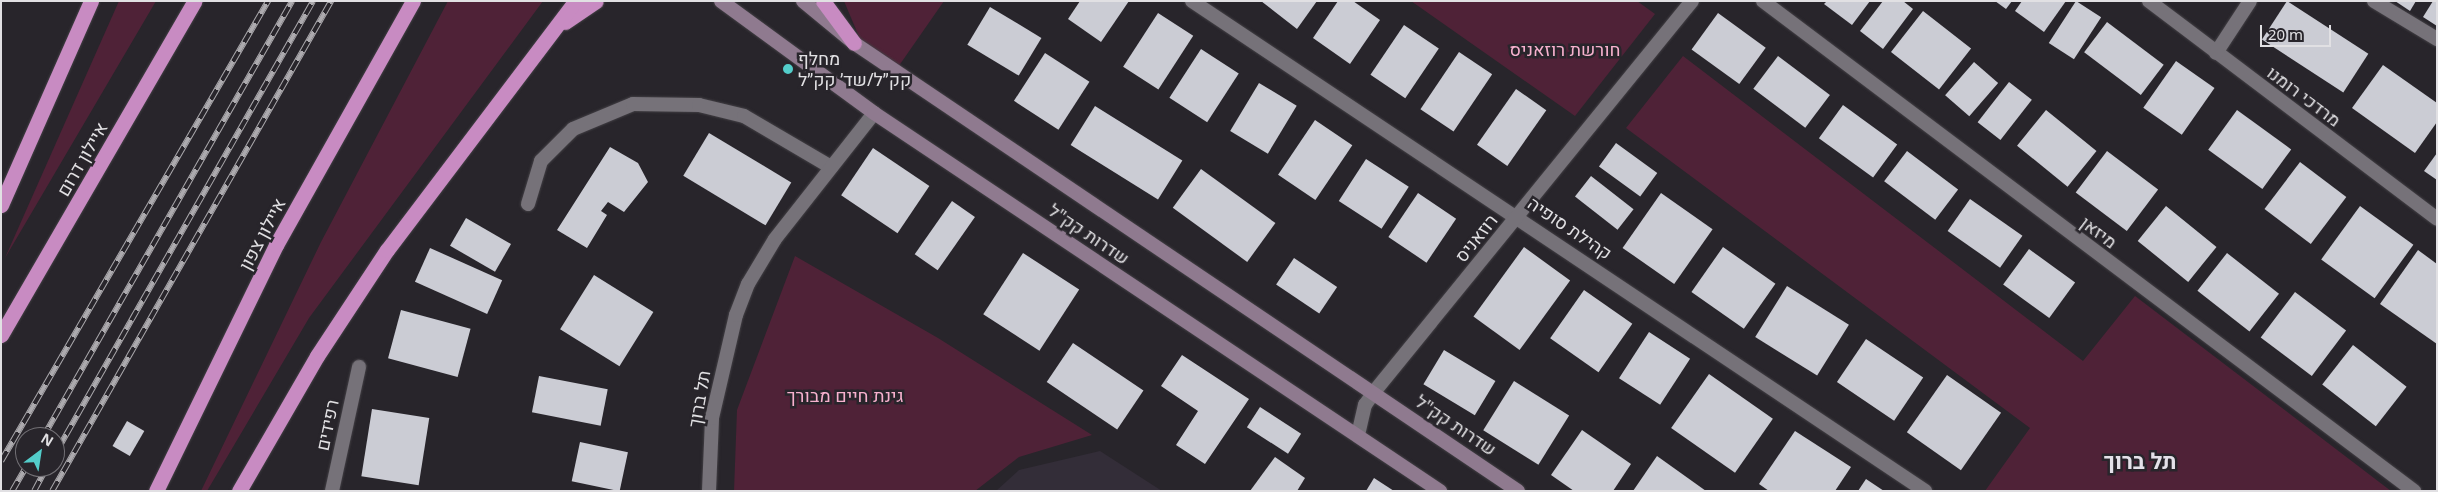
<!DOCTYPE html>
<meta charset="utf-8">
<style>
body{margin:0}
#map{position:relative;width:2438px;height:492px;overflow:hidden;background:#28252b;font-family:"Noto Sans",Heebo,sans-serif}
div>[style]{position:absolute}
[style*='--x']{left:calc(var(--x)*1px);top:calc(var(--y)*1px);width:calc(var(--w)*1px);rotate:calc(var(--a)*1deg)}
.built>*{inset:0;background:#332d38}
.green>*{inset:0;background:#4f2237}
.building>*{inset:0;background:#cbccd4;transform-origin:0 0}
.roads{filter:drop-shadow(0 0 1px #434045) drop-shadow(0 0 1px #434045)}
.minor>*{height:14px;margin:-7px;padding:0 7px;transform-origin:7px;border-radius:7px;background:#767279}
.secondary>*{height:14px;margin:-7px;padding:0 7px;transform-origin:7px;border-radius:7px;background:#8f7a8f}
.motorway>*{height:15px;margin:-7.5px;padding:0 7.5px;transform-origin:7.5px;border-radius:7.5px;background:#c88bc2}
.rail>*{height:5.5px;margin-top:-2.75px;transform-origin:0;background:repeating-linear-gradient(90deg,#28252b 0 11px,#acaaae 0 22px);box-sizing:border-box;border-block:1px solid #acaaae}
.dots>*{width:14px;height:14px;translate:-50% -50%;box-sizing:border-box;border:2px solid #28252b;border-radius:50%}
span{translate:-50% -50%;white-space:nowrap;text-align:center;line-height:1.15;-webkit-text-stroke:5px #28252b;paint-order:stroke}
.park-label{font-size:18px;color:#f7b1ce}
.poi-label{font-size:18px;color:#e1e0e3}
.left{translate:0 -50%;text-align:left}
.street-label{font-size:18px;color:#e1e0e3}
.district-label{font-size:22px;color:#e4e1e9;font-weight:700}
.frame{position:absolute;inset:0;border:2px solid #e1e0e3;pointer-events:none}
.north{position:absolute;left:15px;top:427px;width:50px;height:50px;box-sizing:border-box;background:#28252b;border:1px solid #727075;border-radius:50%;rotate:31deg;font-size:14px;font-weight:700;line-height:20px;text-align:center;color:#e1e0e3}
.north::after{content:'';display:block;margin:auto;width:18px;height:22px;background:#53cdca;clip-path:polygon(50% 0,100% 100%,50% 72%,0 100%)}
.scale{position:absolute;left:2260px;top:25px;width:71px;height:22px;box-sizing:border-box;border:2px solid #e1e0e3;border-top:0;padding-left:6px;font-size:15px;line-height:18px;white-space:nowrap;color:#e1e0e3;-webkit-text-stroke:4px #28252b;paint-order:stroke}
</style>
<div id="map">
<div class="built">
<i style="clip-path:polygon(1100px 451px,1162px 491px,996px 491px,1019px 470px)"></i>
</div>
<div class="green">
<i style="clip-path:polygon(119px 1px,156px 1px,5px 258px)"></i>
<i style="clip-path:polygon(448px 1px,543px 1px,309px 318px,207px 491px,201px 491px,321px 242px)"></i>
<i style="clip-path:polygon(844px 1px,944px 1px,896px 70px,860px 39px)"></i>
<i style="clip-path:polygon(1411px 1px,1637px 1px,1655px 14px,1575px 116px)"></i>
<i style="clip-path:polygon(1683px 56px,2083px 361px,2135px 296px,2391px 491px,1985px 491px,2030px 428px,1626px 128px)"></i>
<i style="clip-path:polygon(795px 256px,938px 338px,1092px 435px,1019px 457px,975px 491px,734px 491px,737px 410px)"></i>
</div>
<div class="building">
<i style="clip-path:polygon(1080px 1px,1129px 1px,1101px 42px,1068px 19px)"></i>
<i style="clip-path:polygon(1261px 1px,1317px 1px,1297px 29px)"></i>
<i style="clip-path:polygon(1338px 1px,1353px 1px,1380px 20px,1350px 64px,1313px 38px)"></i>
<i style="clip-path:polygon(1827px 1px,1870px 1px,1852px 25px,1824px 4px)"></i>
<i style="clip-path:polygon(1883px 1px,1903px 1px,1913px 9px,1883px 49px,1860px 31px)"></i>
<i style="clip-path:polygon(1995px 1px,2012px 1px,2006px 9px)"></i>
<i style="clip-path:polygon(2022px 1px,2066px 1px,2044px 32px,2015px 11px)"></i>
<i style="left:2076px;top:1px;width:30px;height:50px;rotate:33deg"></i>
<i style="left:2287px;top:1px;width:97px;height:46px;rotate:33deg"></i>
<i style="clip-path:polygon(2395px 1px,2416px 1px,2410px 11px)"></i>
<i style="clip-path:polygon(2433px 1px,2437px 1px,2437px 26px,2423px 17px)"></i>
<i style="left:990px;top:7px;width:60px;height:44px;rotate:31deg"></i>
<i style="left:1923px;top:11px;width:61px;height:52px;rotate:38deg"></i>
<i style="left:1158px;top:13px;width:42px;height:64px;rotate:33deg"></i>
<i style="left:1718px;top:13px;width:59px;height:45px;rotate:36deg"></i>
<i style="left:2107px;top:22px;width:71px;height:38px;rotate:37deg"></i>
<i style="left:1404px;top:25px;width:42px;height:60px;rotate:34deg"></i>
<i style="left:1201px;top:49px;width:45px;height:58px;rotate:33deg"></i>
<i style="left:1459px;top:52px;width:40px;height:69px;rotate:34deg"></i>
<i style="left:1045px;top:53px;width:53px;height:57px;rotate:33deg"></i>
<i style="left:1778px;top:56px;width:65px;height:41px;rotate:37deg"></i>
<i style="left:2176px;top:61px;width:47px;height:57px;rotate:35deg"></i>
<i style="left:1974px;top:62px;width:32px;height:44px;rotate:41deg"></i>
<i style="clip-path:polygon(2383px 65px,2437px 103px,2437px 122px,2415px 153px,2352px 108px)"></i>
<i style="left:2009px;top:82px;width:29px;height:51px;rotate:38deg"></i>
<i style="left:1259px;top:83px;width:44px;height:56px;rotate:31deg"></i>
<i style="left:1516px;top:89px;width:37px;height:68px;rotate:35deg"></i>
<i style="left:1843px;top:105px;width:67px;height:41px;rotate:36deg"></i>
<i style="left:1095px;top:106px;width:103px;height:46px;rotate:32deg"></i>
<i style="left:2046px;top:110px;width:65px;height:46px;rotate:39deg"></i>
<i style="left:2237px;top:110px;width:67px;height:49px;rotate:36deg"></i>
<i style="left:1315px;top:120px;width:45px;height:66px;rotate:34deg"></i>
<i style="left:709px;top:133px;width:96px;height:50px;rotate:31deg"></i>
<i style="left:1616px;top:143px;width:51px;height:29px;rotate:36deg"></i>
<i style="clip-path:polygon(610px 147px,638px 163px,648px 182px,624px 212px,608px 202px,601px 211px,607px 215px,587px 248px,557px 230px)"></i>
<i style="left:873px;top:148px;width:68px;height:57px;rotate:34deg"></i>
<i style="left:1907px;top:151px;width:64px;height:38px;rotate:37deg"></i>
<i style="left:2107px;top:151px;width:64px;height:52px;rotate:37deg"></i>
<i style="clip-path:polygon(2437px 153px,2437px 180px,2424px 171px)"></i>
<i style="left:1366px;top:159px;width:51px;height:50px;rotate:33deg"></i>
<i style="left:2300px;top:162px;width:58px;height:59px;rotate:37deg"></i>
<i style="left:1201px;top:169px;width:92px;height:48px;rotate:36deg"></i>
<i style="left:1591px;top:176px;width:54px;height:26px;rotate:38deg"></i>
<i style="left:1418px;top:193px;width:46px;height:53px;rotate:34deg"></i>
<i style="left:1661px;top:193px;width:63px;height:67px;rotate:35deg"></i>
<i style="left:1970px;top:199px;width:64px;height:39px;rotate:35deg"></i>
<i style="left:952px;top:201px;width:28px;height:65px;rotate:35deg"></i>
<i style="left:2166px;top:206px;width:65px;height:45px;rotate:39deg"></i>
<i style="left:2360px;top:206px;width:66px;height:66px;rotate:36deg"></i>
<i style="left:466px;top:218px;width:52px;height:32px;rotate:30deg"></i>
<i style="left:1524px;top:247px;width:57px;height:86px;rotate:36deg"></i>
<i style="left:1723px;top:247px;width:64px;height:55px;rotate:35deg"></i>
<i style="left:430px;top:248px;width:79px;height:37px;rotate:24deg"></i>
<i style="left:2029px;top:249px;width:57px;height:44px;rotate:36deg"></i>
<i style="clip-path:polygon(2418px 250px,2437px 264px,2437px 344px,2380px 304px)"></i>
<i style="left:1023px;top:253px;width:67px;height:73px;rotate:33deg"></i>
<i style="left:2227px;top:253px;width:66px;height:48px;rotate:38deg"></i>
<i style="left:1294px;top:258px;width:52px;height:32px;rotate:34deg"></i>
<i style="left:594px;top:275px;width:70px;height:64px;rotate:32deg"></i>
<i style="left:1787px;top:286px;width:73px;height:60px;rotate:32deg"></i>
<i style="left:1584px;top:290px;width:59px;height:59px;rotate:35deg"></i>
<i style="left:2295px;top:292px;width:64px;height:57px;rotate:37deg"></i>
<i style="left:401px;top:310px;width:72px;height:50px;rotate:15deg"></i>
<i style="left:1649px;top:332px;width:49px;height:55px;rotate:33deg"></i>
<i style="left:1866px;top:339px;width:69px;height:52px;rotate:34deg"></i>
<i style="left:1073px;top:343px;width:85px;height:47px;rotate:34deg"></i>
<i style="left:2353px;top:345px;width:68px;height:50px;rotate:38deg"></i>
<i style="left:1444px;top:350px;width:60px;height:40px;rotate:31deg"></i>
<i style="clip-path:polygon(1182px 355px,1249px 399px,1205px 464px,1176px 445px,1198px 411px,1161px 386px)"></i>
<i style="left:1709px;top:374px;width:78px;height:66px;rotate:35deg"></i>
<i style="left:1947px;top:375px;width:66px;height:70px;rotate:35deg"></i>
<i style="left:539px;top:376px;width:70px;height:37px;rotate:11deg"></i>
<i style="left:1514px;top:381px;width:65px;height:58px;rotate:32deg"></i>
<i style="left:1260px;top:407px;width:49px;height:24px;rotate:33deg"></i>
<i style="left:372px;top:409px;width:58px;height:68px;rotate:9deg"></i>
<i style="left:127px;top:421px;width:20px;height:29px;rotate:30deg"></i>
<i style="clip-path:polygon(1582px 430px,1631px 464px,1613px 491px,1574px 491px,1551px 475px)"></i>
<i style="clip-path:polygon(1795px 431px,1851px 467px,1835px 491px,1769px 491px,1759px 484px)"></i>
<i style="left:580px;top:442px;width:49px;height:40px;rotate:12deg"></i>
<i style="clip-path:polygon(1657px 456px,1706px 491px,1633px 491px)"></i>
<i style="clip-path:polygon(1275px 457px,1305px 478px,1297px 491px,1250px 491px)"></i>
<i style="clip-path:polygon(1374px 478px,1394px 491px,1366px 491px)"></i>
<i style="clip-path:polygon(1866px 479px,1884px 491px,1858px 491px)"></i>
</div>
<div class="roads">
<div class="minor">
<i style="--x:1192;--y:1;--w:882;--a:33.76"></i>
<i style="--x:1763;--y:1;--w:815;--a:36.97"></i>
<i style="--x:2149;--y:1;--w:361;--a:37.1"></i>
<i style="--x:2374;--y:1;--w:74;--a:31.1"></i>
<i style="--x:2216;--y:53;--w:62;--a:-56.8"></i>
<i style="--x:528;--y:204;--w:45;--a:-73.2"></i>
<i style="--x:541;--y:161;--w:45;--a:-45"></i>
<i style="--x:573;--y:129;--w:65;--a:-22.6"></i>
<i style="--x:633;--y:104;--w:66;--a:0.9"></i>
<i style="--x:699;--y:105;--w:46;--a:13.7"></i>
<i style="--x:744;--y:116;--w:101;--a:30.4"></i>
<i style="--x:1358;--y:435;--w:31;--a:-77"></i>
<i style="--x:1365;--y:405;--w:16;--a:-55"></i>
<i style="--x:1374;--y:392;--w:504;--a:-50.88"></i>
<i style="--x:332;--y:491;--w:127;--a:-77.7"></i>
<i style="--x:709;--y:491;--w:73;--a:-87.6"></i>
<i style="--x:712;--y:418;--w:106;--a:-76.9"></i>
<i style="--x:736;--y:315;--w:33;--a:-69"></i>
<i style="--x:748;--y:284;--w:52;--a:-59"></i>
<i style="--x:775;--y:239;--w:160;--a:-51.8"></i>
</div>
<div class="secondary">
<i style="--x:721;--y:1;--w:190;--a:36.2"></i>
<i style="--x:874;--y:113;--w:681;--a:33.74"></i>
<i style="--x:803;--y:1;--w:66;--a:39.5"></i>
<i style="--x:854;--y:43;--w:801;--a:34.01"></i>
</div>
<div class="motorway">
<i style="--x:823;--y:1;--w:52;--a:53.6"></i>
<i style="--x:565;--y:22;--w:37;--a:-34"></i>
<i style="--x:1;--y:205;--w:223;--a:-66.2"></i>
<i style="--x:1;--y:335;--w:386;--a:-59.9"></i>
<i style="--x:156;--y:491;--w:274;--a:-64"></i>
<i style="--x:276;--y:245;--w:280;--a:-60.7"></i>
<i style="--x:239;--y:491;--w:156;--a:-60"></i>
<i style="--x:317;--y:356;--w:127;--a:-56.6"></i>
<i style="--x:387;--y:250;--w:312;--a:-52.9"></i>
</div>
</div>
<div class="rail">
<i style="--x:43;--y:437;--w:502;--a:-60.27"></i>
<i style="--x:55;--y:454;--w:521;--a:-60.34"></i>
<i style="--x:1;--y:461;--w:532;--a:-59.87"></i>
<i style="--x:12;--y:491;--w:28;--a:-60"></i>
<i style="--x:34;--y:491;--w:27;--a:-62"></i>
<i style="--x:52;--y:491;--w:564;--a:-60.34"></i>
</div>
<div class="dots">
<i style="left:788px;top:69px;background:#53cdca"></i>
</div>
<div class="park-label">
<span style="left:1565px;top:49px">חורשת רוזאניס</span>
<span style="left:845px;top:395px">גינת חיים מבורך</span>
</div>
<div class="poi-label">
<span class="left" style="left:798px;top:69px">מחלף<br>קק״ל/שד׳ קק״ל</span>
</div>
<div class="street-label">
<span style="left:2304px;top:96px;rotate:37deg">מרדכי רומנו</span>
<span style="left:82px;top:159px;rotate:-60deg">איילון דרום</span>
<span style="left:1570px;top:228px;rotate:34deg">קהילת סופיה</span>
<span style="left:2099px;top:232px;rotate:37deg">מיזאן</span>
<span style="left:262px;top:234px;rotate:-62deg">איילון צפון</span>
<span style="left:1089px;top:234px;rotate:34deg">שדרות קק"ל</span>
<span style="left:1476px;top:238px;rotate:-51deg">רוזאניס</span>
<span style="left:699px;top:399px;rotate:-80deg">תל ברוך</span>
<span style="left:327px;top:425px;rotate:-78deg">רפידים</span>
<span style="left:1456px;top:425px;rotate:34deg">שדרות קק"ל</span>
</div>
<div class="district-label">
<span style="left:2140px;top:461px">תל ברוך</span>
</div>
<div class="frame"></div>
<div class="north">N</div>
<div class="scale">20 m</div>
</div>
